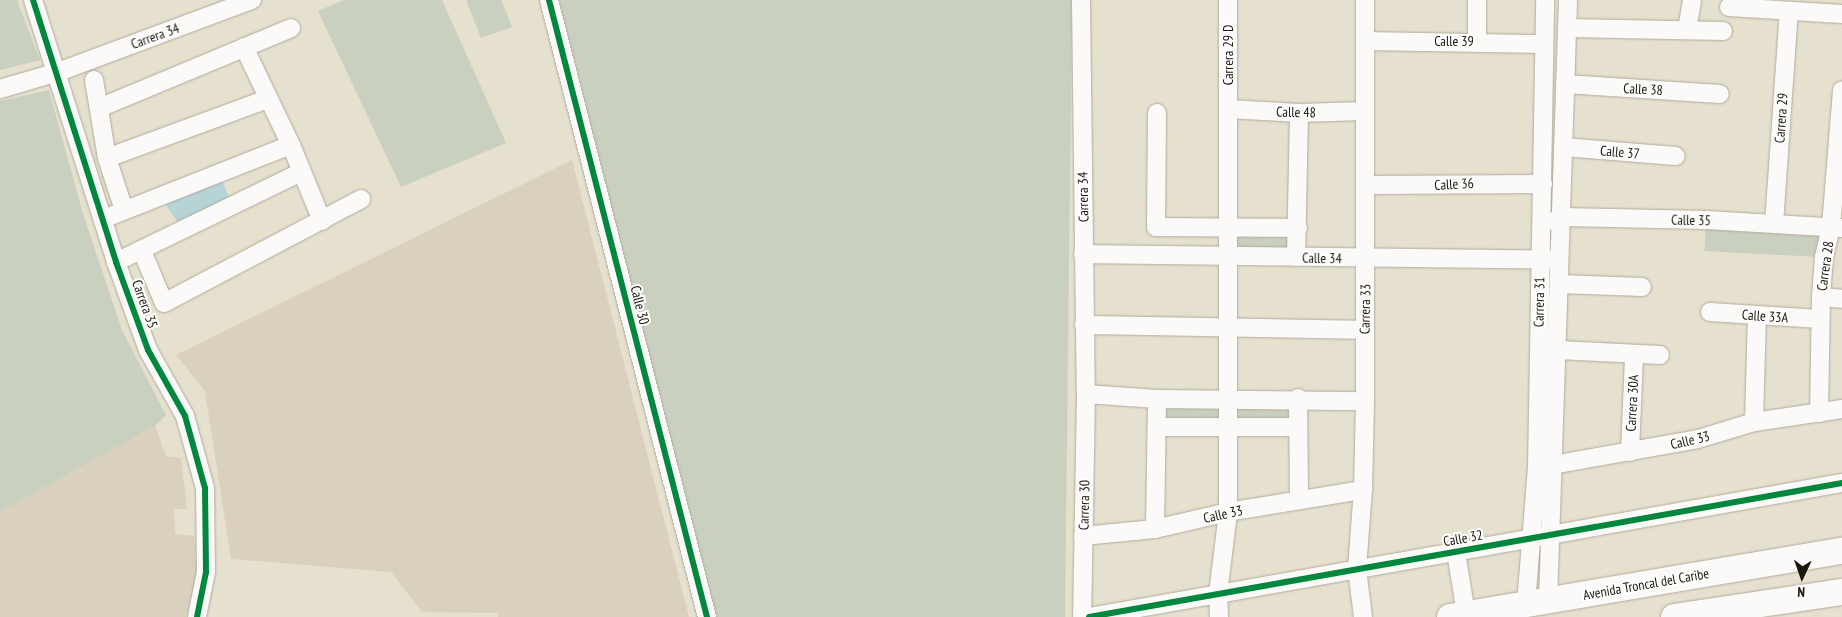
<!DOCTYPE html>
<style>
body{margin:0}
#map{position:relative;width:1842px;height:617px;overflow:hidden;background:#e6e0ce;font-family:"PT Sans Narrow",sans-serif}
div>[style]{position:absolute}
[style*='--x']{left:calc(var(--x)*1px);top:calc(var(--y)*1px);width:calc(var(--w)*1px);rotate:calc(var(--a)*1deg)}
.industrial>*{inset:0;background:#d9d1be}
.green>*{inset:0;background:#c9d0bf;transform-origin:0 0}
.water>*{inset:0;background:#b6d3d5}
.roads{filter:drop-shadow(0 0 1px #b0ab9e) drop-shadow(0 0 1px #b0ab9e)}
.minor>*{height:18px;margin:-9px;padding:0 9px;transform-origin:9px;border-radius:9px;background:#fbfaf8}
.highway>*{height:26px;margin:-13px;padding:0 13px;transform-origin:13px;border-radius:13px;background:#fbfaf8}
.cycleway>*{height:6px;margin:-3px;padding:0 3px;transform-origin:3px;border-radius:3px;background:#00873e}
span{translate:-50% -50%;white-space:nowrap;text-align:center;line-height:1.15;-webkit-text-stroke:4px #fff;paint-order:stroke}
.street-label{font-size:14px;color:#191509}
.north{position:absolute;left:1777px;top:552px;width:50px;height:50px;-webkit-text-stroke:4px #fff;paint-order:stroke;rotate:183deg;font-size:14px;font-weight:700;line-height:20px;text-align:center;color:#191509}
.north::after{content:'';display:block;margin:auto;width:18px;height:22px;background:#191509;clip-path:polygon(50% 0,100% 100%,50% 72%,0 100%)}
</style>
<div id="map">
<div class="industrial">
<i style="clip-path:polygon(572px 160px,689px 617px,498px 617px,498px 613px,422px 612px,391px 572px,231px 559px,205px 391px,176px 355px)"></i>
<i style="clip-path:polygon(155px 426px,166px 456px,181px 458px,187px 509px,174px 509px,175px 534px,194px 536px,197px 574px,186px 617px,0 617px,0 512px)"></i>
</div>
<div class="green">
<i style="clip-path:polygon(0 0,17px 0,40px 60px,0 70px)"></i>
<i style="clip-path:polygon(344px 0,442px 0,506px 143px,401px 187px,318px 11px)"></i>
<i style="clip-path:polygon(466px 0,501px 0,512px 27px,481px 38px)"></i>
<i style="clip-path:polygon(559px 0,1072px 0,1065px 617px,714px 617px)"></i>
<i style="clip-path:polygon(49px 90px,83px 214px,122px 330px,166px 415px,155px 426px,0 512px,0 101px)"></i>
<i style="left:1706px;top:220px;width:125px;height:31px;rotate:3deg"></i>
<i style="left:1235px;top:230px;width:59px;height:21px;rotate:1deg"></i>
<i style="left:1162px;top:401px;width:61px;height:20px;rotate:3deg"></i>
<i style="left:1233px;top:401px;width:62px;height:24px;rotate:2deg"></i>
</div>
<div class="water">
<i style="clip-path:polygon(221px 178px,230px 199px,178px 223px,164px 202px)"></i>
</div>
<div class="roads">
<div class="minor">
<i style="--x:33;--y:0;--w:275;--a:72.4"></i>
<i style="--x:116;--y:262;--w:94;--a:70"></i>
<i style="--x:148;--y:350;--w:76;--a:60.7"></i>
<i style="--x:185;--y:416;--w:75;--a:74.5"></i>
<i style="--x:205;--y:488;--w:84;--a:89.3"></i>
<i style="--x:206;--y:572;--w:46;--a:101.3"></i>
<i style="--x:549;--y:0;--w:637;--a:75.64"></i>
<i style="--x:1081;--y:0;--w:394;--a:89.3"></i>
<i style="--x:1086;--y:394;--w:223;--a:91"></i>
<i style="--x:1477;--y:0;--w:41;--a:90"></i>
<i style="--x:1729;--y:7;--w:113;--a:3.5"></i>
<i style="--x:1567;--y:28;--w:156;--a:1.1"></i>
<i style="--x:1687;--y:29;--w:29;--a:-80"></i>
<i style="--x:1365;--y:41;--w:179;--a:1"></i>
<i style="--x:244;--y:47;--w:109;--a:64.4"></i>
<i style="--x:291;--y:145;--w:82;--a:67.8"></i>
<i style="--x:94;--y:80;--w:79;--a:80.5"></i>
<i style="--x:107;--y:158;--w:55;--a:71.9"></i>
<i style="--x:1565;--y:84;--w:155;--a:3.7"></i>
<i style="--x:0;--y:89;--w:60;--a:-16.3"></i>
<i style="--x:58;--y:72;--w:207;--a:-20.4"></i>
<i style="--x:99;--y:108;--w:208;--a:-22.6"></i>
<i style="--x:1228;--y:109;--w:71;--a:3.2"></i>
<i style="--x:1299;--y:113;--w:66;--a:-1.7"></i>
<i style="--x:1157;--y:113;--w:114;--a:90.5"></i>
<i style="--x:1156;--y:227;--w:142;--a:0.4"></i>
<i style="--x:1563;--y:147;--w:113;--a:4.6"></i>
<i style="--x:107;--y:158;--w:171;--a:-20.2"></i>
<i style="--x:1366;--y:185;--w:177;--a:-0.3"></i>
<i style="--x:103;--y:219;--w:202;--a:-21.5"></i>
<i style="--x:1554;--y:221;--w:10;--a:-24"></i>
<i style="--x:1563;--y:217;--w:143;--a:1.2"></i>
<i style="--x:1706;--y:220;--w:136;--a:3.4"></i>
<i style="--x:1774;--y:224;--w:213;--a:-86"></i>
<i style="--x:142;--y:251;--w:56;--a:67.1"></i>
<i style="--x:164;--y:303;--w:223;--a:-27.8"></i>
<i style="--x:1083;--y:254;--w:469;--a:0.7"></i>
<i style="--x:1296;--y:257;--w:144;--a:-88.8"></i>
<i style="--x:116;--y:262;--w:206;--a:-25.9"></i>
<i style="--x:1559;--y:284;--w:83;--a:2.1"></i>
<i style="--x:1821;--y:297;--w:21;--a:5"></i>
<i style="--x:1710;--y:312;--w:110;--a:3.6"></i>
<i style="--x:1084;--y:325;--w:280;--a:1"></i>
<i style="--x:1558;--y:350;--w:102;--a:2.8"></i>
<i style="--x:1086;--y:394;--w:71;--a:4"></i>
<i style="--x:1157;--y:399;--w:208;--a:0.6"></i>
<i style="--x:1298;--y:398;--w:101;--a:89.4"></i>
<i style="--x:1819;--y:413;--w:116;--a:-89"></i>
<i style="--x:1821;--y:297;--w:40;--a:-85.7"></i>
<i style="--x:1824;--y:257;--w:31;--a:-77"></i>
<i style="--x:1831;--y:227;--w:137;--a:-85.4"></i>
<i style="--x:1754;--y:422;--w:105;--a:-88.4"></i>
<i style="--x:1158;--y:427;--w:140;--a:0"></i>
<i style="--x:1630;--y:452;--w:97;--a:-87.6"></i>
<i style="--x:1541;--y:467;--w:159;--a:-10.1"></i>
<i style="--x:1698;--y:439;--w:59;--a:-16.9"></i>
<i style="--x:1754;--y:422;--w:89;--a:-8.4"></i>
<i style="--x:1155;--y:529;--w:130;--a:-89.1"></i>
<i style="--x:1083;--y:536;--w:72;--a:-5.6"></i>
<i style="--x:1155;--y:529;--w:75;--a:-13.1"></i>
<i style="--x:1228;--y:512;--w:137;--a:-9.3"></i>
<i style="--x:1456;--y:552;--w:63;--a:80.8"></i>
<i style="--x:1548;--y:601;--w:601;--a:-88.09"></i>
<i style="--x:1526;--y:604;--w:136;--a:-85.4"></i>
<i style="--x:1537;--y:468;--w:468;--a:-89"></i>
<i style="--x:1089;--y:617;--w:765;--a:-10.09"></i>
<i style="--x:1219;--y:617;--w:23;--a:-92"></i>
<i style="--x:1218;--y:594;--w:83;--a:-83"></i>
<i style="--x:1228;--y:512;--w:512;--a:-90"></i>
<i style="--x:1363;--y:617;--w:48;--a:-97.1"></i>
<i style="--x:1357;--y:569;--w:79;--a:-85.7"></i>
<i style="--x:1363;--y:490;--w:89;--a:-88.7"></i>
<i style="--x:1365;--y:401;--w:401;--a:-90"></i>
</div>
<div class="highway">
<i style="--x:1450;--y:617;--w:398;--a:-9.6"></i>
<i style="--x:1674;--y:617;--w:170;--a:-8.5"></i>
</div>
</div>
<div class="cycleway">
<i style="--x:33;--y:0;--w:275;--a:72.4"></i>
<i style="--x:116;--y:262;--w:94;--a:70"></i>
<i style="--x:148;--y:350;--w:76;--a:60.7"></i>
<i style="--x:185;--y:416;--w:75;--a:74.5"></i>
<i style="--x:205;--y:488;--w:84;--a:89.3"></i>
<i style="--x:206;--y:572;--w:46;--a:101.3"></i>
<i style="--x:549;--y:0;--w:637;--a:75.64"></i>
<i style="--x:1089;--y:617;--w:765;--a:-10.09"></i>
</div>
<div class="street-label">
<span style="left:155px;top:36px;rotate:-20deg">Carrera 34</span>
<span style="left:1454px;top:41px">Calle 39</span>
<span style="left:1228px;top:55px;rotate:-90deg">Carrera 29 D</span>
<span style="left:1643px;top:89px;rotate:3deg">Calle 38</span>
<span style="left:1296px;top:112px;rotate:1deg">Calle 48</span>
<span style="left:1781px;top:118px;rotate:-86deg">Carrera 29</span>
<span style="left:1620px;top:152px;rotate:5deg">Calle 37</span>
<span style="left:1454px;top:184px;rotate:-3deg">Calle 36</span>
<span style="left:1083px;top:197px;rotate:-91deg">Carrera 34</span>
<span style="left:1691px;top:220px;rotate:1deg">Calle 35</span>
<span style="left:1322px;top:258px;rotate:1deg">Calle 34</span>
<span style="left:1825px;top:266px;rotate:-82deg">Carrera 28</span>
<span style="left:1539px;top:302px;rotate:-89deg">Carrera 31</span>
<span style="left:145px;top:304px;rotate:70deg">Carrera 35</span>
<span style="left:640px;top:305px;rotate:76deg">Calle 30</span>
<span style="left:1365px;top:309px;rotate:-89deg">Carrera 33</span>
<span style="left:1765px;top:316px;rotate:4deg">Calle 33A</span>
<span style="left:1632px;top:403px;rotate:-87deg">Carrera 30A</span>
<span style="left:1690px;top:440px;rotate:-13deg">Calle 33</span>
<span style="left:1084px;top:505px;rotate:-89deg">Carrera 30</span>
<span style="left:1223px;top:514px;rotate:-12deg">Calle 33</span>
<span style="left:1463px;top:538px;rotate:-10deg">Calle 32</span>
<span style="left:1646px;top:584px;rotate:-10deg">Avenida Troncal del Caribe</span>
</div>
<div class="north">N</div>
</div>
